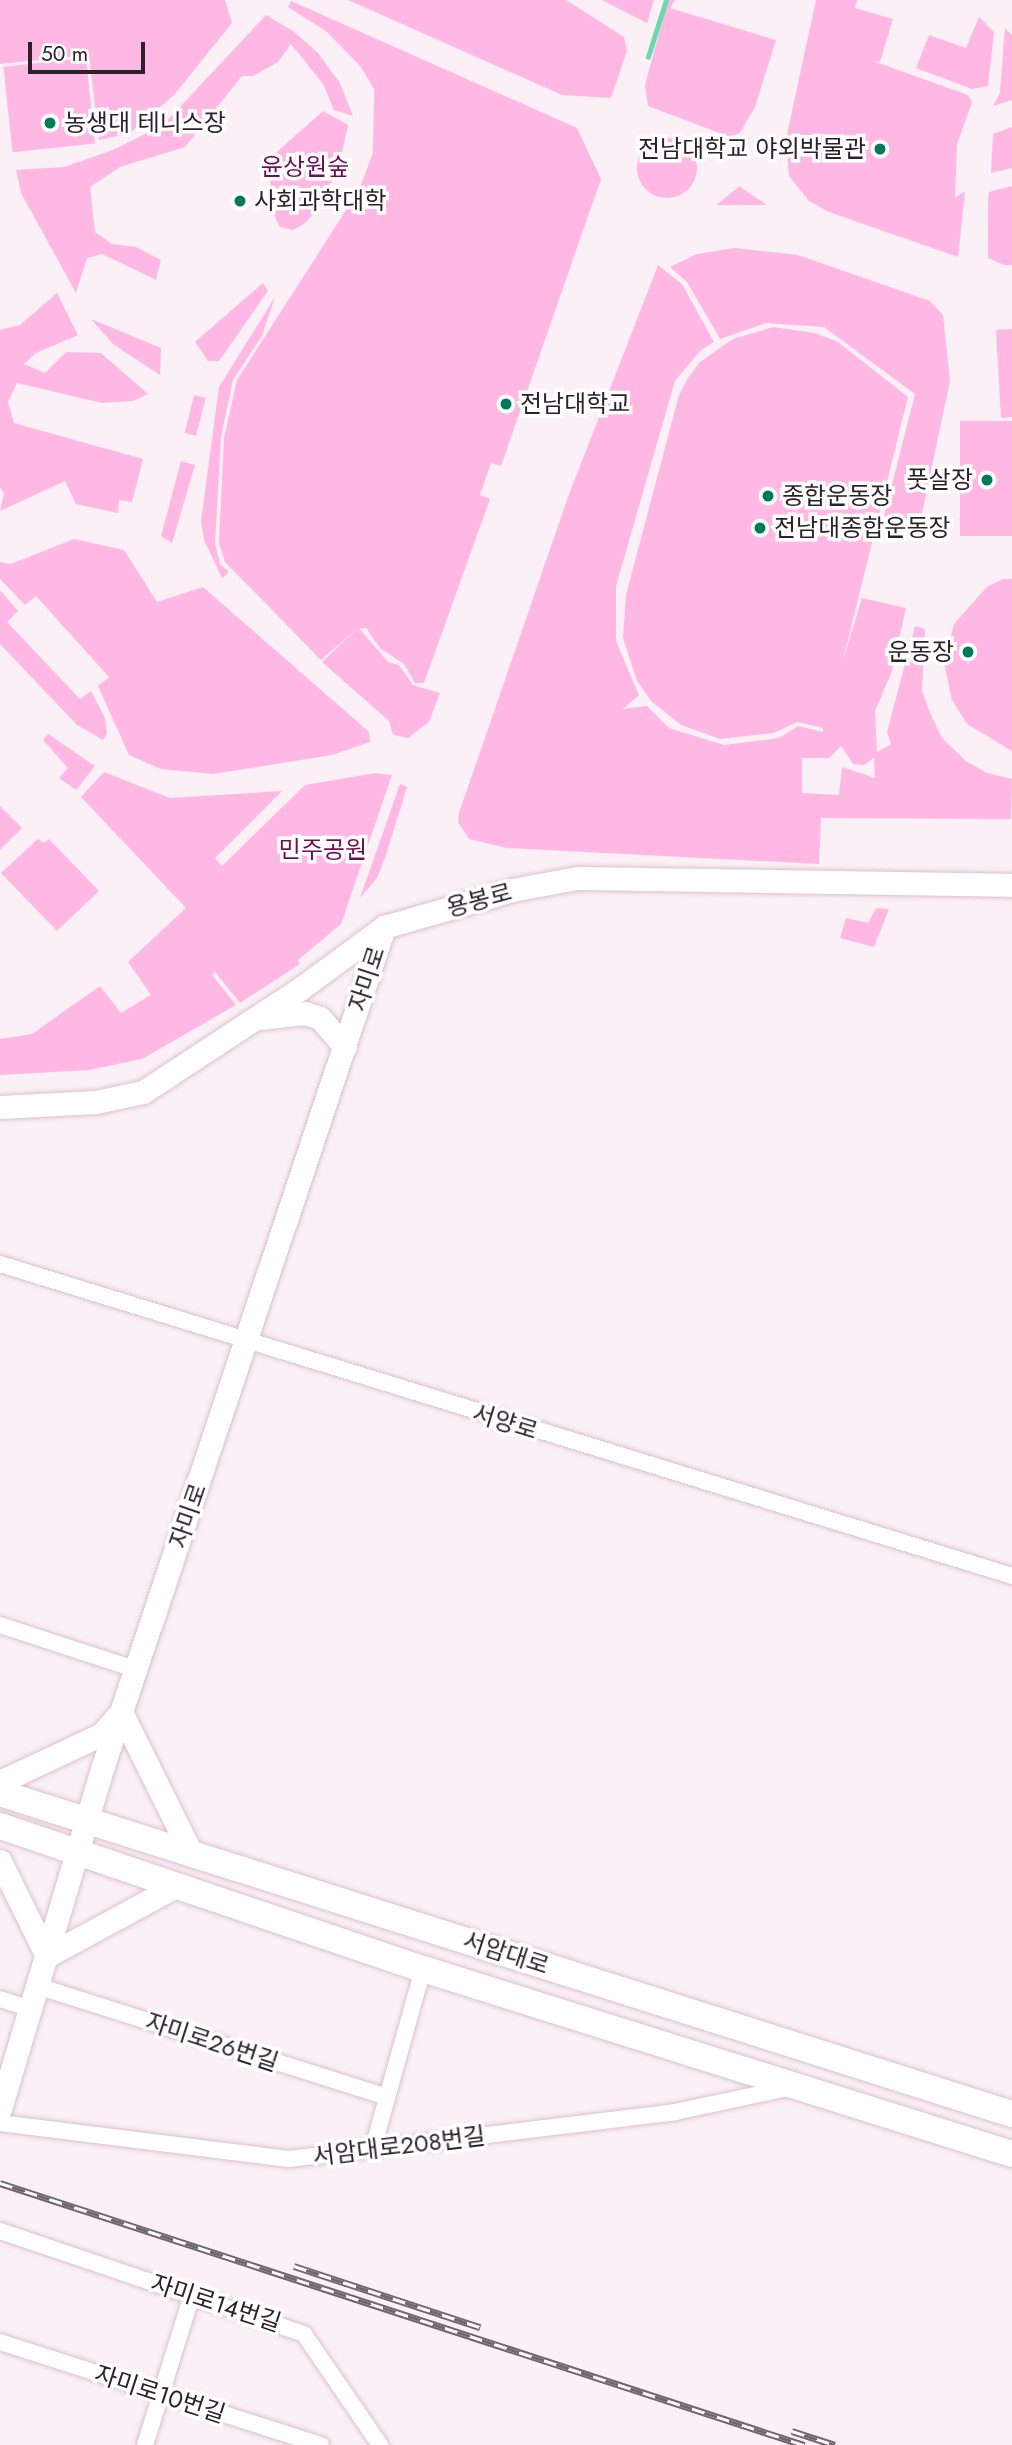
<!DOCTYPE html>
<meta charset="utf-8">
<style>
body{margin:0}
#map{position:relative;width:1012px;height:2445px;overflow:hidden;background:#fbf0f6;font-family:Jost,"Noto Sans KR",sans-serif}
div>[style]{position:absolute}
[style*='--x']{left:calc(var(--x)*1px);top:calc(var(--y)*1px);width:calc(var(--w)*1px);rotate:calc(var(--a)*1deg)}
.green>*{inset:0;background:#ffb7e4;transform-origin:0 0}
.round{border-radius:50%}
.stream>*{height:4.5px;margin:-2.25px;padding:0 2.25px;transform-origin:2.25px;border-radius:2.25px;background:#6adaaf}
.roads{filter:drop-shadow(0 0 2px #dcc0d0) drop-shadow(0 0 2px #dcc0d0)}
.street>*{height:16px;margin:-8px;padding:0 8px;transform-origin:8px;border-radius:8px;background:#fff}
.secondary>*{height:23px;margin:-11.5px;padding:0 11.5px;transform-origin:11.5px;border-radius:11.5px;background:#fff}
.primary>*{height:26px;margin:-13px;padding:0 13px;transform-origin:13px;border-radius:13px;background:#fff}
.rail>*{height:7px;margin-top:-3.5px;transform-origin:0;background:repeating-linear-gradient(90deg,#fff 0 13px,#71666c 0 26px);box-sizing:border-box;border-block:2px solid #71666c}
.dots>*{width:19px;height:19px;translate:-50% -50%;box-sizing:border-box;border:4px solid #fff;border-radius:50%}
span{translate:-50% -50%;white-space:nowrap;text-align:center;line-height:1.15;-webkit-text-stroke:7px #fff;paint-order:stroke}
.poi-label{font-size:24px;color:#2c2128}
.left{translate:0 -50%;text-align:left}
.right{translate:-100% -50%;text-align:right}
.park-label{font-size:24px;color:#710d58}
.street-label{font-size:24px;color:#2c2128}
.scale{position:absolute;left:28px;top:42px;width:117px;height:32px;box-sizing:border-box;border:4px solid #2c2128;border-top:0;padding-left:9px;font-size:21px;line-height:24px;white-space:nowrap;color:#2c2128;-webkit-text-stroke:5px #fff;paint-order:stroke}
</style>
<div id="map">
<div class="green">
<i style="clip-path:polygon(0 0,225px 0,232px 23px,174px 95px,130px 133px,99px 140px,89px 55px,0 64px)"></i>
<i style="clip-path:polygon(348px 0,566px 0,624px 37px,627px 51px,611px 98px,562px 95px)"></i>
<i style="clip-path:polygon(602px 0,654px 0,647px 23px)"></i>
<i style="clip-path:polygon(668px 0,675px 0,670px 8px,776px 40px,755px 107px,740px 133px,730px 137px,648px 106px,645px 85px)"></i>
<i style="clip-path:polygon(816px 0,857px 0,855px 8px,893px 19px,880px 62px,873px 61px,968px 95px,972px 102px,957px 144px,955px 198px,965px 191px,958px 257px,829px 212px,809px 201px,789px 176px,786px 139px)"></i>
<i style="clip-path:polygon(291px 1px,577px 128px,601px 179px,501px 466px,491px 463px,480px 495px,490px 499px,424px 683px,415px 683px,404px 664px,380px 648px,366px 628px,359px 628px,388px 662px,399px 665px,413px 685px,440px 693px,429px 722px,408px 738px,393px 735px,389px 721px,322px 662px,358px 628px,321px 660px,225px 562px,219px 543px,224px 438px,237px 380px,359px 190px,373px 153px,374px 89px,361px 67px,327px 32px,288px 7px)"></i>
<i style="clip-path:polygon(266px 15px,293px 31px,318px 53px,340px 83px,353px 116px,334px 110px,323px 84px,291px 44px,278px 62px,253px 76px,242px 76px,185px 147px,120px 167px,90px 187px,95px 232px,112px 244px,136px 247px,161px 260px,156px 280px,102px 254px,87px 258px,76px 293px,21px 193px,16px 170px,64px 167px,113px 150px,163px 125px)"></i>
<i style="clip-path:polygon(979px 17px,994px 32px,988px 86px,972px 89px,916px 68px,929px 35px,966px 48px)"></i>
<i style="clip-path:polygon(1005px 28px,1012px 35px,1012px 100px,993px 106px,1000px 93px)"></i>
<i style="left:86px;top:58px;width:86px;height:83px;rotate:84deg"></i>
<i style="clip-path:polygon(323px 111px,348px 125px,337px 175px,322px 194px,323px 204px,304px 224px,293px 230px,280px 227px,273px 213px,277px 189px,271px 187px,269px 172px,278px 151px)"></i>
<i style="clip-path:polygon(1012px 127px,1012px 168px,991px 173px,993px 134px)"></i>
<i class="round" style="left:637px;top:138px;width:60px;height:60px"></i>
<i style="clip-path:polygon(740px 186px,743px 189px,767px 205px,716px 205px)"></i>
<i style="clip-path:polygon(1012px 186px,1012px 265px,1004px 265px,988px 258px,988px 200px,989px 192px)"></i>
<i style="clip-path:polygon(735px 248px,798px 255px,930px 301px,943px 315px,950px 381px,920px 523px,884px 516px,915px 394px,824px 327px,766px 323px,720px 339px,687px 282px,670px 267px,697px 254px)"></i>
<i style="clip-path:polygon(evenodd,658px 265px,682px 284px,714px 342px,701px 350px,675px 381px,616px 586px,616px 641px,639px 695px,623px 709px,647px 706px,669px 728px,724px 745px,779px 738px,798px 726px,823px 732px,823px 728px,797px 722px,774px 733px,720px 739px,681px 725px,651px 701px,637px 681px,623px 638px,626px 595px,679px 395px,688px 378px,700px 362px,733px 339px,773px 327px,815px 333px,838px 342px,908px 397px,843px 660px,862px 598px,906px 608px,892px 671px,875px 711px,877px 752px,891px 744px,887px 732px,915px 626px,925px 629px,922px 691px,930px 713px,942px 738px,966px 761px,987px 773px,1012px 779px,1011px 819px,821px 818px,819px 864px,507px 848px,469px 839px,458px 822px,459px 813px,568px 497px,658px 265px,841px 746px,853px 764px,864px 765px,874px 758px,875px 778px,842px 767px,839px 795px,802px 793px,802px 758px,829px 758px,841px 746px)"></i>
<i style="clip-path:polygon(263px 283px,268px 291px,219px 361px,208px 361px,195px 342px)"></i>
<i style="clip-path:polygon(57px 293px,78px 335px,36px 353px,24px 364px,45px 373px,66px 352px,101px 353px,148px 394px,133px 401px,102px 403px,17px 383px,8px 402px,14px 423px,143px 459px,132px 502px,119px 500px,118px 513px,76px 504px,65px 481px,0 511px,4px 494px,0 487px,0 330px,20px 325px)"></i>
<i style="clip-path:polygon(275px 297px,262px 336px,233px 380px,221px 437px,215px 543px,220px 564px,229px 572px,222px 578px,204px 540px,201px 521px,219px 387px)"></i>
<i style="clip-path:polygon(91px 319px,161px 348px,160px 375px,113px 344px)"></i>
<i style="clip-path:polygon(1012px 329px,1012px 417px,1001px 418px,996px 330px)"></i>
<i style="left:194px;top:395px;width:12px;height:39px;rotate:14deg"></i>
<i style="left:1012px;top:421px;width:115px;height:52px;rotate:90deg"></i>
<i style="clip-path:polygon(181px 461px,195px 465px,172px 543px,161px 536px)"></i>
<i style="clip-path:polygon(74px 539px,124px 550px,157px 602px,203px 587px,369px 732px,370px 742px,332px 755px,213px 774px,161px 769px,129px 755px,98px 686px,109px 677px,36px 596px,25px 605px,0 579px,0 562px,11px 564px)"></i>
<i style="clip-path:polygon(1003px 579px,1012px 579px,1012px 751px,967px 724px,952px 700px,944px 663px,954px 624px,987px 587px)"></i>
<i style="clip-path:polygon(0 590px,18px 611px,7px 622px,80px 699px,91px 691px,105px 718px,107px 734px,103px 740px,77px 725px,0 644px)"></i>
<i style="clip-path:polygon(48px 734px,95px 766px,76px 790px,59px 778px,68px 768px,43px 740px)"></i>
<i style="clip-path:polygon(104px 772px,170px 798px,282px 791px,215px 858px,222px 866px,305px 785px,375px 773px,392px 775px,341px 924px,298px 960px,300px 964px,240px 1003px,215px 972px,212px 975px,236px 1005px,142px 1059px,89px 1070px,0 1075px,0 1039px,32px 1034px,100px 986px,121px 1013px,151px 995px,128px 962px,186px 908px,81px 797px)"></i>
<i style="clip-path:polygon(400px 784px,407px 787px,385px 858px,377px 878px,360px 898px)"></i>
<i style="clip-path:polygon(0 806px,22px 828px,0 850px)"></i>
<i style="clip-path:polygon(38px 839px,44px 843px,49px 839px,99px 891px,57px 931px,1px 873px)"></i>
<i style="clip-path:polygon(876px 908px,889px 909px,874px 947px,840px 938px,846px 918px,868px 923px)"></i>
</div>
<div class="stream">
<i style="--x:648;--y:57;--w:60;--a:-72.5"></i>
</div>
<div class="roads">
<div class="street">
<i style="--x:0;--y:1264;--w:1059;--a:17.13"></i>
<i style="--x:0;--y:1625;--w:142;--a:18.1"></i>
<i style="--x:37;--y:1986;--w:367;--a:17.6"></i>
<i style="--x:0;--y:1999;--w:32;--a:18"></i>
<i style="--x:0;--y:2123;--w:291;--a:7.1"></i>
<i style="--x:289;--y:2159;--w:389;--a:-6.9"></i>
<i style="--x:675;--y:2112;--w:116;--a:-12"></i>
<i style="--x:373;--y:2148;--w:186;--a:-74.4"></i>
<i style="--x:0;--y:2231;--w:321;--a:18.7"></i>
<i style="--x:304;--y:2334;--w:135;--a:55.6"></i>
<i style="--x:0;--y:2342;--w:337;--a:17.8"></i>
<i style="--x:145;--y:2445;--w:157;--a:-72.6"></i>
</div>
<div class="secondary">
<i style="--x:260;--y:1018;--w:45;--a:-6.3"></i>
<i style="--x:305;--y:1013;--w:16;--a:18"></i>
<i style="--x:320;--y:1018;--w:38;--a:49"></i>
<i style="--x:0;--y:1107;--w:96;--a:-3"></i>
<i style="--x:96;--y:1102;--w:48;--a:-12"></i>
<i style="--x:143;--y:1092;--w:188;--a:-33.3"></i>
<i style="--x:300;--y:989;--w:104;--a:-36.4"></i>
<i style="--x:384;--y:927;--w:133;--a:-16.1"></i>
<i style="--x:512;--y:890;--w:66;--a:-10.5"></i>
<i style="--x:577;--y:878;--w:435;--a:0.9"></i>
<i style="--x:121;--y:1712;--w:157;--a:63.6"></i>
<i style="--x:0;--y:1782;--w:113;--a:-25.2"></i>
<i style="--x:102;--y:1734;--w:23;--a:-49"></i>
<i style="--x:0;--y:1861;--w:106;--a:63.7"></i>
<i style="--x:47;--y:1956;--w:149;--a:-28.5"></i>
<i style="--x:0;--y:2109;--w:361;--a:-73.3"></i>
<i style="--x:104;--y:1763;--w:882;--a:-71.48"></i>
</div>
<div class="primary">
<i style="--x:0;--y:1793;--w:1062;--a:17.6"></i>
<i style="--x:0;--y:1826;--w:447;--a:18.7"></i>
<i style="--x:423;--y:1969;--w:617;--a:17.44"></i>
</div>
</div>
<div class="rail">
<i style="--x:0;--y:2183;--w:846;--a:18.05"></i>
<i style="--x:294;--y:2266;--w:196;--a:18.2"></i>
<i style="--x:792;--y:2431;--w:45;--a:18"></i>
</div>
<div class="dots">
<i style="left:50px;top:123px;background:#007b59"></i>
<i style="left:880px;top:149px;background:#007b59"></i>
<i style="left:240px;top:201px;background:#007b59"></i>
<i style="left:506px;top:404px;background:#007b59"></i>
<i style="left:987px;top:480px;background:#007b59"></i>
<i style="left:768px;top:496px;background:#007b59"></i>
<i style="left:760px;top:528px;background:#007b59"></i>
<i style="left:968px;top:652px;background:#007b59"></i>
</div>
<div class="poi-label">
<span class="left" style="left:64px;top:123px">농생대 테니스장</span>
<span class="right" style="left:866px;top:149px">전남대학교 야외박물관</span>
<span class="left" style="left:254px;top:201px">사회과학대학</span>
<span class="left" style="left:520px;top:404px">전남대학교</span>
<span class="right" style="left:973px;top:480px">풋살장</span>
<span class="left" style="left:782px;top:496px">종합운동장</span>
<span class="left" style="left:774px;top:528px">전남대종합운동장</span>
<span class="right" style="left:954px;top:652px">운동장</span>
</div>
<div class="park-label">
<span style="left:305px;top:167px">윤상원숲</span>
<span style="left:323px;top:850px">민주공원</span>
</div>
<div class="street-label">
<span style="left:479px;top:900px;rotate:-15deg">용봉로</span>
<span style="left:367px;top:979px;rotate:-72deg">자미로</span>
<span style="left:505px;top:1422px;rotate:17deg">서양로</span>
<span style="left:188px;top:1516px;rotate:-71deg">자미로</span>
<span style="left:506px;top:1953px;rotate:18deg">서암대로</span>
<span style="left:212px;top:2042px;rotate:18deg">자미로26번길</span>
<span style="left:399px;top:2146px;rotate:-7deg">서암대로208번길</span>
<span style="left:216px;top:2303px;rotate:18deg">자미로14번길</span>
<span style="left:160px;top:2394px;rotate:18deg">자미로10번길</span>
</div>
<div class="scale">50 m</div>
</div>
